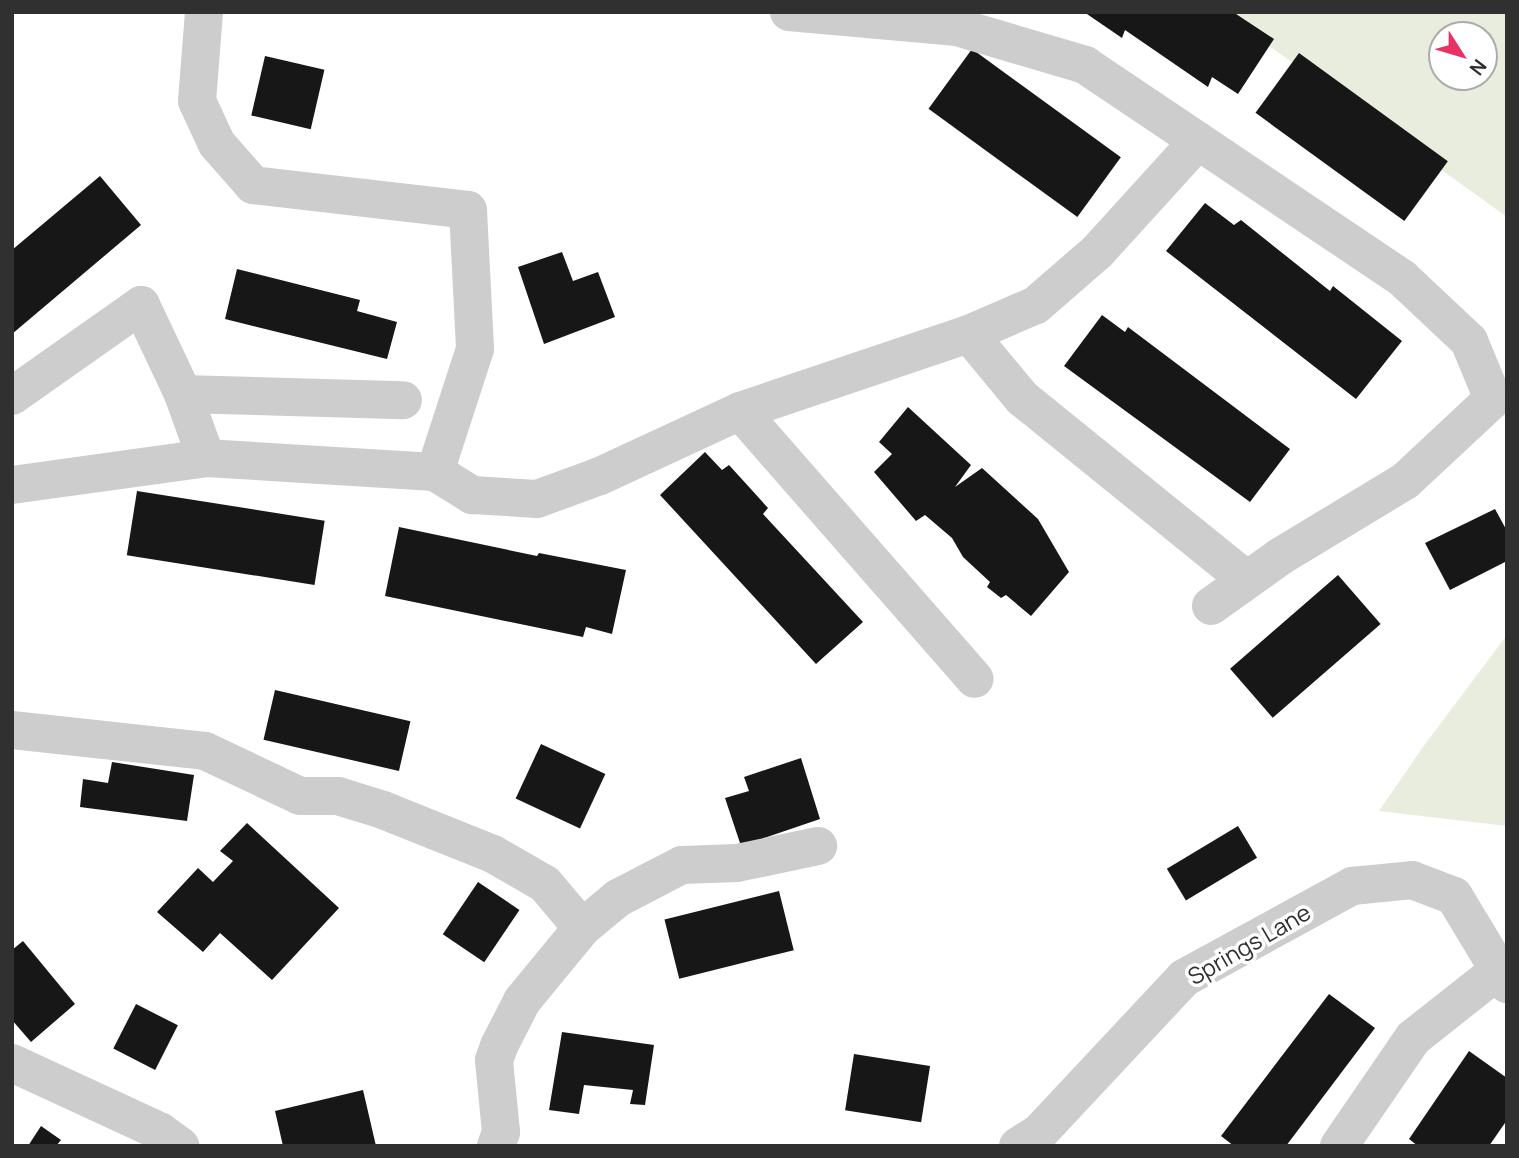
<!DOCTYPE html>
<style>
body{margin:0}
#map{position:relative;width:1519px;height:1158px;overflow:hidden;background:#fff;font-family:Manrope,sans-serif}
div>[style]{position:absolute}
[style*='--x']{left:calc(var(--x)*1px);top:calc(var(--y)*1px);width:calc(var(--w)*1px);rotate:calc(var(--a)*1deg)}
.green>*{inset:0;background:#e9edde}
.building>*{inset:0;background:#171717;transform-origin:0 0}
.minor>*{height:38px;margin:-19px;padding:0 19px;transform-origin:19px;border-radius:19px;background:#cdcdcd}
span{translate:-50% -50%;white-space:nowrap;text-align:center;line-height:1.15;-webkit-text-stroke:7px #fff;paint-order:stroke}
.street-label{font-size:23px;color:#303030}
.frame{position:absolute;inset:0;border:14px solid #303030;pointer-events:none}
.north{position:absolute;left:1428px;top:21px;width:70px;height:70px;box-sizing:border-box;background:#fff;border:2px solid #acacac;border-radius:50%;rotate:127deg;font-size:19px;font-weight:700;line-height:28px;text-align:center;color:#303030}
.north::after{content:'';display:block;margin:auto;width:24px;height:32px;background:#e83164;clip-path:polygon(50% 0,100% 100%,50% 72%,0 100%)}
</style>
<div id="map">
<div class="green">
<i style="clip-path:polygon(evenodd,1222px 12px,1507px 12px,1507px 217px,1222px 12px,1442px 35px,1484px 35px,1484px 77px,1442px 77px,1442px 35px)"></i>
<i style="clip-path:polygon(1507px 635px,1507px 826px,1379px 811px,1423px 747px)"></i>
</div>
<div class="building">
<i style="clip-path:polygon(1084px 12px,1233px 12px,1274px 39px,1238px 94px,1212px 77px,1208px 87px,1125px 30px,1122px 38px)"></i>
<i style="left:972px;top:49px;width:184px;height:74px;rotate:36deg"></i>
<i style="left:1299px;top:53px;width:184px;height:74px;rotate:36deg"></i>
<i style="left:265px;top:56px;width:61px;height:61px;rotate:13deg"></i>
<i style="clip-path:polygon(100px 176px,141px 225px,12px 334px,12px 250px)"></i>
<i style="clip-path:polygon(1205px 203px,1234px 225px,1241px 220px,1330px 291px,1333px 286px,1402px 341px,1356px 399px,1166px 251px)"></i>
<i style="clip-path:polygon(562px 252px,573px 281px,598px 272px,615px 317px,544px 344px,518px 267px)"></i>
<i style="clip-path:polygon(237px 269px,360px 300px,357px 311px,397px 322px,387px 359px,225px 319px)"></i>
<i style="clip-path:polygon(1102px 315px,1125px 332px,1128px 327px,1290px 449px,1250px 502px,1064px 366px)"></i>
<i style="clip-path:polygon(908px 407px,971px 465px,955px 487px,982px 468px,1038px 519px,1069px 572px,1031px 616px,1006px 595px,1001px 598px,987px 587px,990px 582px,963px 557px,952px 538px,925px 515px,916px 521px,874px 472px,892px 454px,879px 442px)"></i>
<i style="clip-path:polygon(705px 452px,722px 470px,729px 465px,768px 508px,763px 514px,863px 622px,816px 664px,660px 495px)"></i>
<i style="left:137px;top:491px;width:190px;height:65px;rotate:9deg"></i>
<i style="clip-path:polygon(1495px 509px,1507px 531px,1507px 561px,1450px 590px,1425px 543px)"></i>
<i style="clip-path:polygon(399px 527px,537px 556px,539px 553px,626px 570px,612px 634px,586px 627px,583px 637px,385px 596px)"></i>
<i style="left:1338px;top:575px;width:65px;height:143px;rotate:49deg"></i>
<i style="left:275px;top:690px;width:139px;height:51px;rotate:13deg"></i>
<i style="left:541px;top:744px;width:71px;height:60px;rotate:25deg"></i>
<i style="clip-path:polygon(801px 758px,820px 819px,741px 846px,725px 798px,749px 791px,744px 777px)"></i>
<i style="clip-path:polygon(112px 762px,194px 775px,187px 821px,80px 807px,83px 779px,108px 783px)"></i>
<i style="clip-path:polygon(247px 823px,339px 908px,272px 980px,220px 933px,203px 952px,157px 912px,198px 868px,213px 882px,233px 861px,220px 851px)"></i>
<i style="left:1238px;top:826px;width:37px;height:83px;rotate:59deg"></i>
<i style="left:478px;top:882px;width:50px;height:63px;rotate:34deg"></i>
<i style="left:779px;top:891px;width:61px;height:118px;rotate:76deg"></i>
<i style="clip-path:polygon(23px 941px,75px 1004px,31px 1042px,12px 1020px,12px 950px)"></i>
<i style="clip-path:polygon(1329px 994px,1375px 1028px,1286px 1146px,1234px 1146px,1221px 1136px)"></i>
<i style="left:136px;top:1004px;width:47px;height:50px;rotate:27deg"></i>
<i style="clip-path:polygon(562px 1032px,654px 1045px,645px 1105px,630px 1104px,633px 1090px,584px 1085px,579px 1114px,549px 1110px)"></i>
<i style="clip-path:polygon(1469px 1051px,1507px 1078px,1507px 1120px,1489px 1146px,1418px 1146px,1409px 1139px)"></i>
<i style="left:854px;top:1054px;width:77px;height:57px;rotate:9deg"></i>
<i style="clip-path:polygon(363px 1090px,376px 1146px,283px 1146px,275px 1111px)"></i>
<i style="clip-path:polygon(41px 1126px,61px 1140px,56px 1146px,28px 1146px)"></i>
</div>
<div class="minor">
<i style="--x:204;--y:12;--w:89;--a:94.5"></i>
<i style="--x:197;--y:101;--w:47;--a:65.1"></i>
<i style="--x:217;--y:144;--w:55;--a:48.7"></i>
<i style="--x:253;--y:185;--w:216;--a:6.6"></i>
<i style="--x:468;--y:210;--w:139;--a:87.1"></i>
<i style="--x:475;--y:349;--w:129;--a:108"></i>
<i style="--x:789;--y:12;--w:169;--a:5.1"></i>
<i style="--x:957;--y:27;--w:134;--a:16.5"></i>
<i style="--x:1085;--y:65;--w:382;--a:33.9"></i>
<i style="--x:1402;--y:278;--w:92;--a:43.2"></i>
<i style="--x:1469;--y:341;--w:63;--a:67.5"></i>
<i style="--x:1493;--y:399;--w:120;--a:137"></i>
<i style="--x:1405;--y:481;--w:145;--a:148.8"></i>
<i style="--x:1281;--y:556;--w:86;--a:144.5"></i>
<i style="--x:1198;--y:141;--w:150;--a:132.3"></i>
<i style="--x:1097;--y:252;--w:81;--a:139"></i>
<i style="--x:1036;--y:305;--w:73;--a:156.6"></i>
<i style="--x:969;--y:334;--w:83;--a:50.4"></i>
<i style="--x:1022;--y:398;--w:289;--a:39"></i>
<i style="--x:183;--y:394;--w:220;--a:1.6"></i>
<i style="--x:12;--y:396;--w:158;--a:-35.2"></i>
<i style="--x:141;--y:305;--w:98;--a:64.7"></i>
<i style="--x:183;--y:394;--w:68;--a:70.2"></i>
<i style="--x:740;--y:411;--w:356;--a:48.8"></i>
<i style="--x:12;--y:485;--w:196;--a:-7.9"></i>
<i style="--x:206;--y:458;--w:229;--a:3.5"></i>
<i style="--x:435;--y:472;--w:44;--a:31.9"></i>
<i style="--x:472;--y:495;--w:65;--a:3.5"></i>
<i style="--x:537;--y:499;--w:67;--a:-20.1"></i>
<i style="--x:600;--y:476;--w:154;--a:-24.9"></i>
<i style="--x:740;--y:411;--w:242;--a:-18.6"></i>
<i style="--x:12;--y:730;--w:194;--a:6.2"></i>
<i style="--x:205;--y:751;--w:105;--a:25.3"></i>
<i style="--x:300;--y:796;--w:38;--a:0"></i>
<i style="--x:338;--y:796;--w:47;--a:17.3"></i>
<i style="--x:383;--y:810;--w:118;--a:21.8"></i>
<i style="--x:493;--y:854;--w:60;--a:30"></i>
<i style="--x:545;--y:884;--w:57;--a:49.9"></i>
<i style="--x:12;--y:1063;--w:164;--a:24.8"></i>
<i style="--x:161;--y:1132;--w:24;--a:36"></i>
<i style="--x:496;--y:1146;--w:15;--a:-70"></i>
<i style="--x:501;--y:1132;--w:72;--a:-95.6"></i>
<i style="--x:494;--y:1060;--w:15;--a:-70"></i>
<i style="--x:499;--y:1046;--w:51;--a:-62.9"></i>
<i style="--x:522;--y:1001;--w:94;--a:-50.6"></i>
<i style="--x:582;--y:928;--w:47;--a:-39.8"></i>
<i style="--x:618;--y:898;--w:72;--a:-27.3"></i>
<i style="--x:682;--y:865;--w:55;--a:-2.1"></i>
<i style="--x:737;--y:863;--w:83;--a:-11.9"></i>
<i style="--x:1018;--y:1146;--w:25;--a:-32"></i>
<i style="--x:1039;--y:1133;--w:212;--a:-46.9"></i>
<i style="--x:1184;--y:978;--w:192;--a:-28.7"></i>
<i style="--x:1352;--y:886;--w:60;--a:-5.7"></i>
<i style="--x:1412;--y:880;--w:45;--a:20.9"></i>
<i style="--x:1454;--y:896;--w:103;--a:58.9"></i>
<i style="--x:1339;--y:1146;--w:131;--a:-55.6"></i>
<i style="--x:1413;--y:1038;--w:110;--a:-38.3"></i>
</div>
<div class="street-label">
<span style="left:1249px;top:944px;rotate:-30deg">Springs Lane</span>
</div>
<div class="frame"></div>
<div class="north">N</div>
</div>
